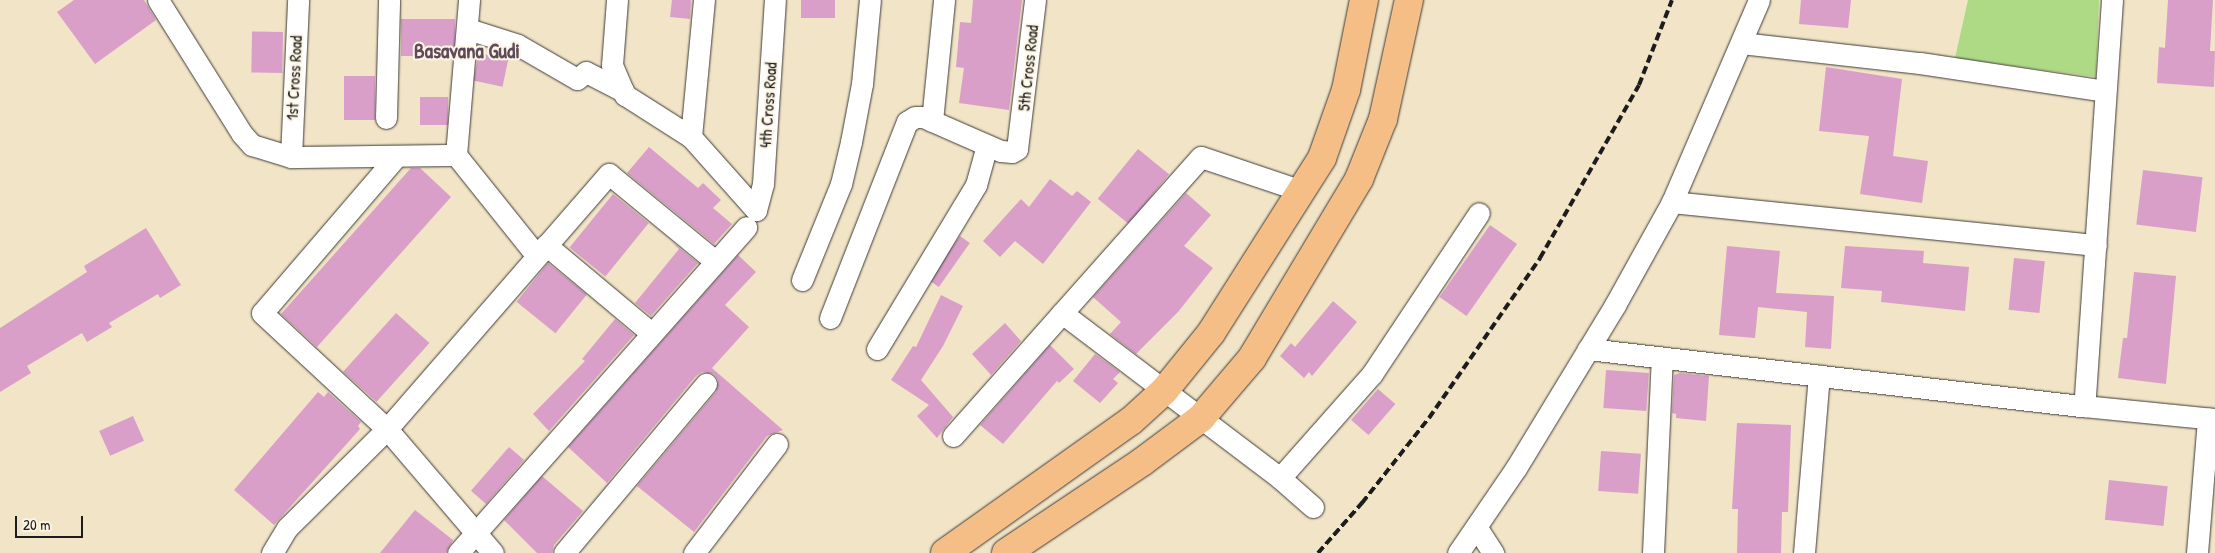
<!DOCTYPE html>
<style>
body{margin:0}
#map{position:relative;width:2215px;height:553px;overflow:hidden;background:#f2e4c7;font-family:"Patrick Hand",sans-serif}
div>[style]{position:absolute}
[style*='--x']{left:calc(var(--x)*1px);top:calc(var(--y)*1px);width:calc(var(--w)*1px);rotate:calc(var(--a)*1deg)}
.green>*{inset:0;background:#afda85}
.building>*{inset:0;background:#d99fc9;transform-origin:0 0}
.roads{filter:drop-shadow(0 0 1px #3c3a36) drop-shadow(0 0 1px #3c3a36)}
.minor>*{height:21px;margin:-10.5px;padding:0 10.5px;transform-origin:10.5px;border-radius:10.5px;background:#fff}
.major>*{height:28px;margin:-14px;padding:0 14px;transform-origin:14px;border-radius:14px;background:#f6be87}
.rail>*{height:4px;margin-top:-2px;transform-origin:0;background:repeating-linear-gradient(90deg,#1c1c1c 0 8px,transparent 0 12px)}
span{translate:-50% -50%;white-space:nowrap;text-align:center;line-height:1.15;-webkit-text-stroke:4px #fcf5e5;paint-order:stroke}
.street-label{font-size:16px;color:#1c1c1c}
.district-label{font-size:21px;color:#5e4a59;font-weight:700}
.scale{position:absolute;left:15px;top:516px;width:68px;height:22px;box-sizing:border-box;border:2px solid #1c1c1c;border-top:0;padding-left:6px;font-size:15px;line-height:18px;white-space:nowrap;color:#1c1c1c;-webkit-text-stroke:4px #fcf5e5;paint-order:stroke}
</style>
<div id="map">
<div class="green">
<i style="clip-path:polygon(1968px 0,2099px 0,2096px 77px,1955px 58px)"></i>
</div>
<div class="building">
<i style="clip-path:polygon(74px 0,144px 0,156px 20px,95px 64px,57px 12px)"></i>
<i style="clip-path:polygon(672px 0,691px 0,690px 19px,670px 17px)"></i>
<i style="left:801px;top:0;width:34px;height:18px"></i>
<i style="clip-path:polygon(973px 0,1022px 0,1009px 110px,959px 103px,964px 68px,956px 67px,960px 22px,971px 23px)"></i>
<i style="clip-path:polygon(1801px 0,1851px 0,1848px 28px,1799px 24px)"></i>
<i style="clip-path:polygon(2168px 0,2213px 0,2210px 51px,2215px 51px,2214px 87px,2157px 83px,2159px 47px,2165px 48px)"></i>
<i style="left:401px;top:19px;width:54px;height:37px"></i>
<i style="left:283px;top:32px;width:41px;height:31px;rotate:91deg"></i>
<i style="left:479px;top:53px;width:30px;height:28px;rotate:12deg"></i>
<i style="clip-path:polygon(1826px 67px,1902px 79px,1893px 156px,1928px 161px,1922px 203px,1860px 194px,1869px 136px,1819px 131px)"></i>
<i style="left:344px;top:76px;width:31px;height:44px"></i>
<i style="left:420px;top:97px;width:28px;height:28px"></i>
<i style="clip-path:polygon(649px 147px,698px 188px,703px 183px,721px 200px,713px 208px,732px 224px,714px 244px,627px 173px)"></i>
<i style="left:1138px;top:149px;width:40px;height:64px;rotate:39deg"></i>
<i style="clip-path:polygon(411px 168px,420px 168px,451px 197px,317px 347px,281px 314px)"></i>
<i style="left:2143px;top:170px;width:60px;height:55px;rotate:7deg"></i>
<i style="clip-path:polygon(1050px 179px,1072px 196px,1077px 191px,1091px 202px,1043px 264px,1015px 241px,1000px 257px,983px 241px,1021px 199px,1029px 207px)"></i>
<i style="clip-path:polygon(1186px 193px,1211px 215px,1184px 246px,1213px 268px,1178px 312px,1136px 354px,1110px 334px,1121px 322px,1093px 297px)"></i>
<i style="left:613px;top:194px;width:46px;height:69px;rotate:39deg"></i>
<i style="left:1490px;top:225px;width:33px;height:88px;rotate:35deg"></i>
<i style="clip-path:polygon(146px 228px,181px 285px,160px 298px,158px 294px,109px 323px,112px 327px,87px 342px,82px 333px,27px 366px,31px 373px,0 392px,0 328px,87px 272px,84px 266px)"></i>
<i style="left:960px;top:236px;width:12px;height:54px;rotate:35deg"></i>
<i style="clip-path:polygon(672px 242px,698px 263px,651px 316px,635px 303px,679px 249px)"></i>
<i style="clip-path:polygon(1727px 246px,1780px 251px,1776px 293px,1834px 296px,1831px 349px,1805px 347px,1807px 312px,1758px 307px,1755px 338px,1719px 335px)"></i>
<i style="clip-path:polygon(1845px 246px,1924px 251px,1923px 263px,1969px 267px,1965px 311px,1881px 302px,1882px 291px,1841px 288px)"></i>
<i style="clip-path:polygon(738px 255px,756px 272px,725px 305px,749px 327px,712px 368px,783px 430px,767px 436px,694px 532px,637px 486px,716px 392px,718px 380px,714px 374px,702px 372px,696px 376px,607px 483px,568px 447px)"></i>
<i style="left:2014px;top:258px;width:31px;height:52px;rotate:6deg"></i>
<i style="left:548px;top:263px;width:50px;height:50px;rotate:39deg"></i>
<i style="clip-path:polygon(2134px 272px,2176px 276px,2166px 384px,2118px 378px,2123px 338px,2127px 338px)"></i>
<i style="clip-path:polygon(941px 295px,963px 306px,943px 346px,921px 380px,953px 417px,937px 438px,917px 416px,929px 405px,891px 380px,913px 346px,916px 347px)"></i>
<i style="clip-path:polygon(1333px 301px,1357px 322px,1312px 376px,1309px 372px,1304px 378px,1280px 356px,1291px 343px,1295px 347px)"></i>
<i style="left:396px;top:313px;width:45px;height:79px;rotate:42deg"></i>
<i style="clip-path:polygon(615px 319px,634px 335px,549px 431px,533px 414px,585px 361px,582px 359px)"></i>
<i style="clip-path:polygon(1005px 323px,1021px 341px,991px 375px,972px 354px)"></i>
<i style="clip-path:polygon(1050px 345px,1074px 369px,1059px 383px,1057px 381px,1003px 444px,980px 425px)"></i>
<i style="clip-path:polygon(1095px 354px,1120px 372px,1113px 379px,1118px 383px,1100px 403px,1073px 381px)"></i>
<i style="left:1606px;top:370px;width:43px;height:38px;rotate:4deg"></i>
<i style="clip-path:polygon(1680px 373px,1709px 376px,1706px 421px,1676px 418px,1676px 414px,1672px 413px,1674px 375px)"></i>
<i style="left:1378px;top:389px;width:23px;height:41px;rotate:41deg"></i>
<i style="clip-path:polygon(318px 392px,324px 397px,328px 392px,361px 422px,358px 426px,360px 429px,274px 525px,234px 490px)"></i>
<i style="left:133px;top:416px;width:27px;height:37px;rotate:66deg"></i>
<i style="clip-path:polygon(1737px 423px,1791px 425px,1788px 512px,1782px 512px,1781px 553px,1737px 553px,1738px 509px,1732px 509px)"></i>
<i style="left:509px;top:447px;width:20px;height:58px;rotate:41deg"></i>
<i style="left:1601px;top:451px;width:40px;height:40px;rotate:4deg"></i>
<i style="clip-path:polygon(542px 476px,583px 511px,554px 545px,552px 553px,537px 553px,504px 520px)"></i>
<i style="left:2109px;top:480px;width:59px;height:40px;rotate:6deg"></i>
<i style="clip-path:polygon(415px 510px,453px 540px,446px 553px,380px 553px)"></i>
</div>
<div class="roads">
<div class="minor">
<i style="--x:158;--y:0;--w:158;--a:57.9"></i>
<i style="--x:242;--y:134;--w:15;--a:48"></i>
<i style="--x:252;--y:145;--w:41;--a:17.1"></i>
<i style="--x:291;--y:157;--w:165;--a:-0.7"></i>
<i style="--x:456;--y:155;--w:128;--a:51.3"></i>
<i style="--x:617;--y:0;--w:65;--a:94.4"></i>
<i style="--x:612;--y:65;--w:33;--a:67"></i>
<i style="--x:625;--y:95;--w:78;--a:32.5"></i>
<i style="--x:691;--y:137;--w:98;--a:48.3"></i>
<i style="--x:2112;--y:0;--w:407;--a:93.9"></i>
<i style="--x:2084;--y:406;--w:132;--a:5.7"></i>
<i style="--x:468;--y:29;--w:52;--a:17.7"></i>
<i style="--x:518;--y:45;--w:68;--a:30"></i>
<i style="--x:577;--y:79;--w:11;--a:-38"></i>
<i style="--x:586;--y:72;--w:42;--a:27.2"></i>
<i style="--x:1741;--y:43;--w:180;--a:6.4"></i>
<i style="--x:1920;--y:63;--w:187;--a:8.6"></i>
<i style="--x:386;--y:118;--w:118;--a:-88.5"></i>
<i style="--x:932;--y:121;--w:122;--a:-84.3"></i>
<i style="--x:691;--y:137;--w:138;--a:-84.6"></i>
<i style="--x:456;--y:155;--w:156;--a:-85.2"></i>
<i style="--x:291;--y:157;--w:157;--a:-87.4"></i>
<i style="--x:395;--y:158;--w:204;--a:130.6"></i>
<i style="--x:262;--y:313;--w:171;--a:42.9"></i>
<i style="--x:387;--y:429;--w:163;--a:49.5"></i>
<i style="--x:1672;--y:202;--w:426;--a:5.8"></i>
<i style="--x:756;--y:210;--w:27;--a:-75"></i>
<i style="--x:763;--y:184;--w:184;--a:-86.3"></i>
<i style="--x:546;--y:245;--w:136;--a:39.9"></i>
<i style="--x:802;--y:280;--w:104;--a:-67.9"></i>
<i style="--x:841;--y:184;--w:43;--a:-76.6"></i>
<i style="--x:851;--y:142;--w:59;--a:-79.3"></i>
<i style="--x:862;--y:84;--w:84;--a:-84.6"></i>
<i style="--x:1062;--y:313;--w:273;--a:37.1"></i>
<i style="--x:1280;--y:478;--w:44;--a:41.3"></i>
<i style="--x:830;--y:318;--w:211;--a:-68.6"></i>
<i style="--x:907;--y:122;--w:9;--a:-32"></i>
<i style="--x:915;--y:117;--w:8;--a:0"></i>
<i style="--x:923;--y:117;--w:85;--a:23.6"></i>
<i style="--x:1001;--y:151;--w:11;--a:5"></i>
<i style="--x:1012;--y:152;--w:6;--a:-31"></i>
<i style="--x:1017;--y:149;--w:150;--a:-83.1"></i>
<i style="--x:877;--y:349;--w:192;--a:-58.9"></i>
<i style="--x:976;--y:185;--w:41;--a:-74.6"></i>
<i style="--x:1588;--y:349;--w:499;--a:6.6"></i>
<i style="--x:953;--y:436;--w:373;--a:-48.4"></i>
<i style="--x:1201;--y:157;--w:107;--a:18.6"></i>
<i style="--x:1280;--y:478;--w:139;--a:-48.5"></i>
<i style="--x:1372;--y:374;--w:193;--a:-56.4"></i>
<i style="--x:1477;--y:528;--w:30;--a:57"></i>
<i style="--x:272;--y:553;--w:29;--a:-59"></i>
<i style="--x:287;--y:528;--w:141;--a:-44.7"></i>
<i style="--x:387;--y:429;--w:338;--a:-49"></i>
<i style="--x:609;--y:174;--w:137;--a:39.4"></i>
<i style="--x:458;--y:553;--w:435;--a:-48.5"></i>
<i style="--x:564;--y:553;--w:221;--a:-50"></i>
<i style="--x:694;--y:553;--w:137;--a:-52.7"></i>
<i style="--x:1458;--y:553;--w:103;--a:-55.7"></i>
<i style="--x:1516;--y:468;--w:191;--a:-58.7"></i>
<i style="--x:1615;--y:305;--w:118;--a:-61"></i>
<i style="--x:1672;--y:202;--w:220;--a:-66.7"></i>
<i style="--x:1653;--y:553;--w:195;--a:-87.4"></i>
<i style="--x:1804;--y:553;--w:178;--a:-85.2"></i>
<i style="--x:2197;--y:553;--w:135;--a:-85.3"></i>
</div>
<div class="major">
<i style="--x:945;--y:553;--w:228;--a:-35.4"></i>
<i style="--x:1131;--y:421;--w:45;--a:-42.3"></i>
<i style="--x:1164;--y:391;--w:75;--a:-51"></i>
<i style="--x:1211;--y:333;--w:207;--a:-57.6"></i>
<i style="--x:1322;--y:158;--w:72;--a:-70.6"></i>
<i style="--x:1346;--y:90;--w:92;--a:-78.7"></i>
<i style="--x:1006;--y:553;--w:164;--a:-33.8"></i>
<i style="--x:1142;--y:462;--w:74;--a:-36.7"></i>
<i style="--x:1201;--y:418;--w:79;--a:-49.6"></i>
<i style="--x:1252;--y:358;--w:209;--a:-59.1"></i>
<i style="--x:1359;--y:179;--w:65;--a:-68.2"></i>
<i style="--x:1383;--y:119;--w:122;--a:-77.7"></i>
</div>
</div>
<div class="rail">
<i style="--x:1318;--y:553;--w:67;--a:-48.7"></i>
<i style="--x:1362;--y:503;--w:108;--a:-51.8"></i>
<i style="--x:1429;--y:418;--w:195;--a:-55.2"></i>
<i style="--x:1540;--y:258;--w:199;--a:-60.2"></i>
<i style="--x:1639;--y:85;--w:91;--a:-68.8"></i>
</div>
<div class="street-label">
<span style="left:1028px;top:68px;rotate:-84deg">5th Cross Road</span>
<span style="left:294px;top:78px;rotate:-87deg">1st Cross Road</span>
<span style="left:768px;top:105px;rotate:-86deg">4th Cross Road</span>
</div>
<div class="district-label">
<span style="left:467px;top:51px">Basavana Gudi</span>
</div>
<div class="scale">20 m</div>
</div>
